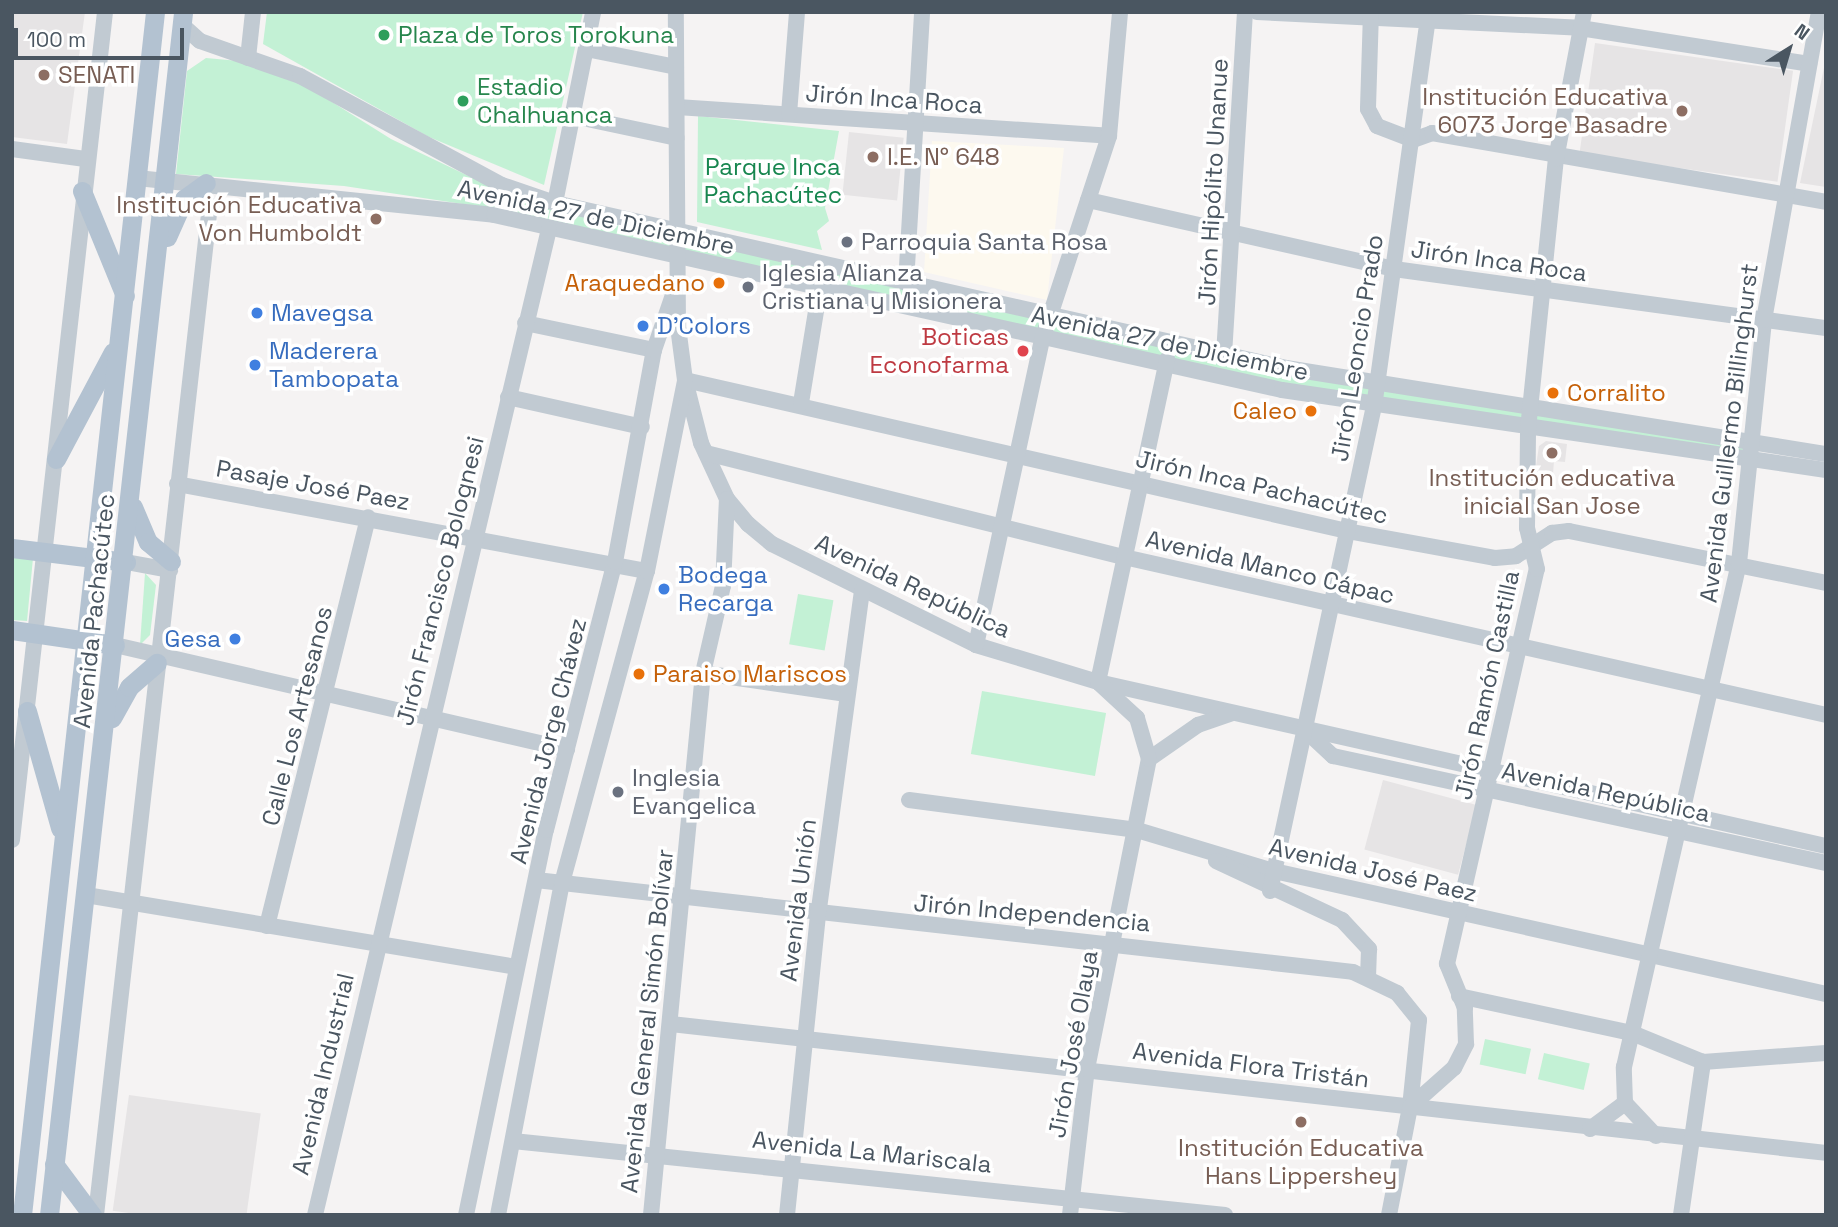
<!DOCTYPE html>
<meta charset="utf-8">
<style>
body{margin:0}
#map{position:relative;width:1838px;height:1227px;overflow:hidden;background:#f5f3f3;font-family:"Space Grotesk",sans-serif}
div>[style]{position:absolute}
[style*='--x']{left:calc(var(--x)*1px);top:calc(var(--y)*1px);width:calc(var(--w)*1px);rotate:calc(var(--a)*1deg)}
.commercial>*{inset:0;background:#fdf9ef}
.education>*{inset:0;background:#e6e4e5;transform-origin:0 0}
.green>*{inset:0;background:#c3f1d5;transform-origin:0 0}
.minor>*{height:16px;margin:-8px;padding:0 8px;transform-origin:8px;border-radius:8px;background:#c1cad2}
.major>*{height:19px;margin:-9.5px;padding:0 9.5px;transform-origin:9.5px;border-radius:9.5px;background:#b3c2d1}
.dots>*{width:19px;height:19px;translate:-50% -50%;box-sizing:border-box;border:4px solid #fff;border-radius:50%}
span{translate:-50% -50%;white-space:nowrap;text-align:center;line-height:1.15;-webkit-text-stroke:7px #fff;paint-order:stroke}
.leisure-label{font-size:24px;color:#27864d}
.left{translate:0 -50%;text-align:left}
.education-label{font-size:24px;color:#785e54}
.right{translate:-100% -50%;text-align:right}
.street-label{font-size:24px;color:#4a5661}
.park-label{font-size:24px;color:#17864f}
.worship-label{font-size:24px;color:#5b616d}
.food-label{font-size:24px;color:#c56008}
.shop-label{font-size:24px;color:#366cbe}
.health-label{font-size:24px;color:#be3a42}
.frame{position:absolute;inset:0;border:14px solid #4a5661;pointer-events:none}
.north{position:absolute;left:1754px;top:14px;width:70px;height:70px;-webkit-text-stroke:5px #fff;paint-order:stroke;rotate:37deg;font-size:19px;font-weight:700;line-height:28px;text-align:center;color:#4a5661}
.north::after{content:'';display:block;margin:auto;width:24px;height:32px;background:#4a5661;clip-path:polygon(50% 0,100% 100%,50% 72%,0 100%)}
.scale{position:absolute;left:14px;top:28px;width:170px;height:32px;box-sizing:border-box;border:4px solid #4a5661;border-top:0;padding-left:9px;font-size:21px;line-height:24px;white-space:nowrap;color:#4a5661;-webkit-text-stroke:5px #fff;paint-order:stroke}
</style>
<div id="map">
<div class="commercial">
<i style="clip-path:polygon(932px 141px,1064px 148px,1047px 300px,924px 272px)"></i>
</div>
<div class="education">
<i style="clip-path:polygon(12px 12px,85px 12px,67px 144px,12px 137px)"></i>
<i style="left:1595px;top:43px;width:200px;height:112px;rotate:8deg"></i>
<i style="clip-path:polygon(1826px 58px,1826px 187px,1800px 183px)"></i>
<i style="left:849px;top:132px;width:55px;height:63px;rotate:6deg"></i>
<i style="clip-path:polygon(1546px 441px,1567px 444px,1565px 462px,1554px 461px,1553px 474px,1535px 472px,1539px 446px)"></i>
<i style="left:1383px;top:780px;width:97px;height:72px;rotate:15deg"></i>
<i style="left:129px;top:1095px;width:133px;height:117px;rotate:8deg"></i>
</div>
<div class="green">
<i style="clip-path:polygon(267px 12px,583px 12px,544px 185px,429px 137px,263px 44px)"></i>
<i style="clip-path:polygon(206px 58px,250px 62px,305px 85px,391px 139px,498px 190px,675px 235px,674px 253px,489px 208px,344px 186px,176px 174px,187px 71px)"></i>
<i style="clip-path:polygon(698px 116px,839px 131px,825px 208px,829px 221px,817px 231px,822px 250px,697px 222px)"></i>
<i style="clip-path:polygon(682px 238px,1044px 318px,1039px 335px,682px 253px)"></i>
<i style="left:1053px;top:321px;width:328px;height:17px;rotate:12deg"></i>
<i style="left:1383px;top:391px;width:145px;height:15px;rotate:8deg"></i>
<i style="clip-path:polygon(1535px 414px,1746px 446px,1745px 456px,1532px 426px)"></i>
<i style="clip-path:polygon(12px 556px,33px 558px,27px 621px,12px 620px)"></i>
<i style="clip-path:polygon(145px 573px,156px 585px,150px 635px,140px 645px)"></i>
<i style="left:798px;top:594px;width:36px;height:51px;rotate:10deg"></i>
<i style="left:982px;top:691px;width:126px;height:64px;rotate:10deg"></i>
<i style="left:1485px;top:1039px;width:47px;height:26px;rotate:12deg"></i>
<i style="left:1544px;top:1053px;width:47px;height:27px;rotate:13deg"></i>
</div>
<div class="minor">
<i style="--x:1257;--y:12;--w:323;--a:2.8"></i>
<i style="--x:1580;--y:28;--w:232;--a:8.9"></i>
<i style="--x:1371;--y:12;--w:97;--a:91.8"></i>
<i style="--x:1368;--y:109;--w:19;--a:62"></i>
<i style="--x:1377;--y:126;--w:39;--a:21"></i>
<i style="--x:181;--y:24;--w:25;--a:42"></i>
<i style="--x:200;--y:41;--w:106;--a:19.3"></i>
<i style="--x:300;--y:76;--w:230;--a:28.4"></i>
<i style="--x:502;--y:185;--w:56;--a:18.8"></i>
<i style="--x:555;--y:203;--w:749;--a:12.72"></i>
<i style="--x:1286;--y:368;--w:547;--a:9.05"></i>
<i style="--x:586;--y:49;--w:92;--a:11.3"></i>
<i style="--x:248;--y:58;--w:46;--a:-83.8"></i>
<i style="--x:677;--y:107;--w:433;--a:3.8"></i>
<i style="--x:789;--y:114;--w:102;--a:-85.5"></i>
<i style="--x:573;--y:116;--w:106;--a:11.9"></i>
<i style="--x:1413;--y:140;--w:20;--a:-20"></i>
<i style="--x:1432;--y:133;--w:400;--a:9.9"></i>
<i style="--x:12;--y:149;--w:74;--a:7.8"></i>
<i style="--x:137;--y:178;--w:359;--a:5.9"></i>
<i style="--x:494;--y:215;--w:807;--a:12.52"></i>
<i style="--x:1282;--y:390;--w:550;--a:8.37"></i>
<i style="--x:1088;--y:200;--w:314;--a:12.7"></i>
<i style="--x:1394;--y:269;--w:436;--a:7.8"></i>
<i style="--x:555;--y:203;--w:195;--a:-78.7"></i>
<i style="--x:906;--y:283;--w:271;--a:-86.6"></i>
<i style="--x:525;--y:323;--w:132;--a:11.8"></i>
<i style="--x:1224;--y:355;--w:344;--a:-86.5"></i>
<i style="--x:685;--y:380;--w:65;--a:75.7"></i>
<i style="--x:701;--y:443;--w:62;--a:65.1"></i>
<i style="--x:727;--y:499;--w:33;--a:50"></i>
<i style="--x:748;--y:524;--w:31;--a:40"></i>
<i style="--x:772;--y:544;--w:228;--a:26.3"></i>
<i style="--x:976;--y:645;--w:127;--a:16.9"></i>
<i style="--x:1098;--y:682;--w:746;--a:12.7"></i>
<i style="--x:685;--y:380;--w:679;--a:12.85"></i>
<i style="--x:1347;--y:531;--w:150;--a:10.3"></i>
<i style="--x:1495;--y:558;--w:21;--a:-5"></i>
<i style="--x:1516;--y:556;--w:43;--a:-32.6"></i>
<i style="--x:1552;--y:533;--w:17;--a:-7"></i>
<i style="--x:1569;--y:531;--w:262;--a:11.4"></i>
<i style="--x:508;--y:397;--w:137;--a:12.6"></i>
<i style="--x:801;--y:403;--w:118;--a:-80.7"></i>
<i style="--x:706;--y:453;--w:431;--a:14"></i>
<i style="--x:1124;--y:557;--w:720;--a:12.68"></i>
<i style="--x:177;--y:484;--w:478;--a:10.5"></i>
<i style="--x:126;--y:562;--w:45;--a:10.3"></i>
<i style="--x:115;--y:645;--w:464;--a:13"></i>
<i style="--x:976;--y:645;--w:312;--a:-77.8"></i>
<i style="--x:1042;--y:340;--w:215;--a:-71.8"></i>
<i style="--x:1109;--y:136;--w:124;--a:-84.9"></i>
<i style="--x:703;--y:673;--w:145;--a:8.4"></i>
<i style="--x:1306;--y:731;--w:37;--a:43"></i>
<i style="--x:1333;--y:756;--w:504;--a:12.25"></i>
<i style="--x:1149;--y:759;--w:60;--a:-34.8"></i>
<i style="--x:1198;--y:725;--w:36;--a:-19"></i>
<i style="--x:909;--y:800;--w:230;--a:7.5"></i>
<i style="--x:1137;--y:830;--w:143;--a:16.7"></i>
<i style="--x:1274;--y:871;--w:566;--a:12.56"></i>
<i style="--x:12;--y:840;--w:833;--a:-83.59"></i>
<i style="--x:1216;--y:861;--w:139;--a:25.1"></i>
<i style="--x:1342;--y:920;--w:40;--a:47"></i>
<i style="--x:1369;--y:949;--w:28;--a:92"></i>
<i style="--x:536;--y:880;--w:822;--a:6.42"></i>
<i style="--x:1353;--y:972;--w:49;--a:25.5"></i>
<i style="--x:1397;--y:993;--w:35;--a:51"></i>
<i style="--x:1419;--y:1020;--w:87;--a:95.9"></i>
<i style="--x:1270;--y:891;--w:495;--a:-77.9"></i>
<i style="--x:1374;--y:407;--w:388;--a:-82.1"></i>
<i style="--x:86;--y:895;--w:436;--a:9.5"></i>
<i style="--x:267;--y:926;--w:421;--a:-76.1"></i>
<i style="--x:1459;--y:996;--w:177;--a:12.1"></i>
<i style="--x:1632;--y:1033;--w:77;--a:22.2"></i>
<i style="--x:1703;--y:1062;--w:123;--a:-4.2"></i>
<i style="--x:671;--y:1024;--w:1162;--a:6.37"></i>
<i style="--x:1590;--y:1129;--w:44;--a:-36.6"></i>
<i style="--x:1656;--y:1136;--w:45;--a:-133.2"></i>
<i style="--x:1625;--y:1103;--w:36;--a:-92"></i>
<i style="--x:1624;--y:1067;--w:517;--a:-77.15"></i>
<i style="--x:1739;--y:563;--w:244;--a:-84.1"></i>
<i style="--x:1764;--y:320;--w:313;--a:-79.9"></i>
<i style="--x:513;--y:1141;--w:716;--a:5.93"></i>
<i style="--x:96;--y:1215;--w:1016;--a:-83.56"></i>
<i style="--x:315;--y:1215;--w:1013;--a:-76.65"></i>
<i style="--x:466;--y:1215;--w:393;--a:-78.3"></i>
<i style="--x:546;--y:830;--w:277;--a:-75.6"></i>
<i style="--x:615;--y:562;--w:216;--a:-79.6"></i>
<i style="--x:654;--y:350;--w:61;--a:-71"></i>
<i style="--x:498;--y:1215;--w:338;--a:-79.1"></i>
<i style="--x:562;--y:883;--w:323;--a:-74.8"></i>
<i style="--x:647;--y:571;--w:195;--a:-78.7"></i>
<i style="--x:685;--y:380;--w:53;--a:-97.5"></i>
<i style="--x:678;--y:327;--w:315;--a:-90.4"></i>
<i style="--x:651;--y:1215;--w:544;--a:-84.52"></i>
<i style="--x:703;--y:673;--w:89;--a:-77.1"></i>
<i style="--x:723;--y:586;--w:87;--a:-87.4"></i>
<i style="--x:787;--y:1215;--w:301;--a:-84.1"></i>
<i style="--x:818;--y:916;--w:328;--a:-82.3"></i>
<i style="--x:1070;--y:1215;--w:147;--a:-83.4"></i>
<i style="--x:1087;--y:1069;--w:316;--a:-78.7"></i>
<i style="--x:1149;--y:759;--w:43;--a:-106.3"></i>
<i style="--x:1137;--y:718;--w:53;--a:-137.3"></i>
<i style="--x:1098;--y:682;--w:330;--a:-77.9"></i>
<i style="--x:1389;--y:1215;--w:110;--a:-79"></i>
<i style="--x:1410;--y:1107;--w:59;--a:-41.6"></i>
<i style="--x:1454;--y:1068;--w:27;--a:-63"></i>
<i style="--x:1466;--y:1044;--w:36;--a:-92"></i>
<i style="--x:1465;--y:1008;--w:48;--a:-112.2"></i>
<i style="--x:1447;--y:964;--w:405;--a:-77.2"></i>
<i style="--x:1537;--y:569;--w:42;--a:-103.7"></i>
<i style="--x:1527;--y:528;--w:99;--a:-89.4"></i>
<i style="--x:1528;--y:429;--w:271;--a:-84.1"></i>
<i style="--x:1556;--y:159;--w:150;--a:-79.2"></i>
<i style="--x:1681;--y:1215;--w:155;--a:-81.8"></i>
</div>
<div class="major">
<i style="--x:82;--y:191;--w:113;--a:67.7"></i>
<i style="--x:167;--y:237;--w:42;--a:-65.9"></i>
<i style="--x:184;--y:199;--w:27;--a:-36"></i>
<i style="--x:56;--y:459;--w:121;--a:-62"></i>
<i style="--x:133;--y:507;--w:38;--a:67"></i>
<i style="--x:148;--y:542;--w:30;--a:40"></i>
<i style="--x:12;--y:548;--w:115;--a:7"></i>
<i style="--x:12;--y:630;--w:104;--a:8.3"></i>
<i style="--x:27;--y:711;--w:122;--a:74.2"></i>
<i style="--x:112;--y:718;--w:35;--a:-61"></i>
<i style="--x:129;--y:687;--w:37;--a:-41"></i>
<i style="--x:54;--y:1164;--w:64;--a:53.3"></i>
<i style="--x:22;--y:1215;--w:1210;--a:-83.69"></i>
<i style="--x:49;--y:1215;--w:1210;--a:-83.64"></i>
</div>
<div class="dots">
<i style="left:384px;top:35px;background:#2e9e5b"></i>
<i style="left:44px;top:75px;background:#8d6e63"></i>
<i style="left:463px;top:101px;background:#2e9e5b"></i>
<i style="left:1682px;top:111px;background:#8d6e63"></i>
<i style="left:873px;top:157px;background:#8d6e63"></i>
<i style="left:376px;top:219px;background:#8d6e63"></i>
<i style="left:847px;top:242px;background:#6b7280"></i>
<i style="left:719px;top:283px;background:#e8710a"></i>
<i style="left:748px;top:287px;background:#6b7280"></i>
<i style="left:257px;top:313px;background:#3f7fe0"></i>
<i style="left:643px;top:326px;background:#3f7fe0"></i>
<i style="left:1023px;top:351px;background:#e0444e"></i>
<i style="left:255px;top:365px;background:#3f7fe0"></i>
<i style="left:1553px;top:393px;background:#e8710a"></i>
<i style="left:1311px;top:411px;background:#e8710a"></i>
<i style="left:1552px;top:453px;background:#8d6e63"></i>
<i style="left:664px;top:589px;background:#3f7fe0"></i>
<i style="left:235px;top:639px;background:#3f7fe0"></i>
<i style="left:639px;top:674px;background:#e8710a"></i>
<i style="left:618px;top:792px;background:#6b7280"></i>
<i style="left:1301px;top:1122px;background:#8d6e63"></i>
</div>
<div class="leisure-label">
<span class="left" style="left:398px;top:35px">Plaza de Toros Torokuna</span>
<span class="left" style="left:477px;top:101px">Estadio<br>Chalhuanca</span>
</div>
<div class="education-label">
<span class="left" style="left:58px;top:75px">SENATI</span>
<span class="right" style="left:1668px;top:111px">Institución Educativa<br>6073 Jorge Basadre</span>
<span class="left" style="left:887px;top:157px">I.E. N° 648</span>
<span class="right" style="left:362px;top:219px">Institución Educativa<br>Von Humboldt</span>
<span style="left:1552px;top:492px">Institución educativa<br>inicial San Jose</span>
<span style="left:1301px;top:1162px">Institución Educativa<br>Hans Lippershey</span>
</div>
<div class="street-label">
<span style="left:894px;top:99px;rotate:4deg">Jirón Inca Roca</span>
<span style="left:1213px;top:182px;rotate:-87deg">Jirón Hipólito Unanue</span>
<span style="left:596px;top:217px;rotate:12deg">Avenida 27 de Diciembre</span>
<span style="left:1499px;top:261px;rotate:8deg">Jirón Inca Roca</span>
<span style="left:1170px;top:343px;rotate:12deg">Avenida 27 de Diciembre</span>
<span style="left:1357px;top:348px;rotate:-81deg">Jirón Leoncio Prado</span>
<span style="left:1729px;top:433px;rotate:-83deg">Avenida Guillermo Billinghurst</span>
<span style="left:313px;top:485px;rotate:10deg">Pasaje José Paez</span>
<span style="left:1262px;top:487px;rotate:13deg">Jirón Inca Pachacútec</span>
<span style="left:1270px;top:567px;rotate:13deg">Avenida Manco Cápac</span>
<span style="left:440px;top:581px;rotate:-76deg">Jirón Francisco Bolognesi</span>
<span style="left:913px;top:586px;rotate:25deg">Avenida República</span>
<span style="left:94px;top:611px;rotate:-84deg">Avenida Pachacútec</span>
<span style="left:1487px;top:685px;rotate:-78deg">Jirón Ramón Castilla</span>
<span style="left:297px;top:716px;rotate:-76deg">Calle Los Artesanos</span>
<span style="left:548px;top:741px;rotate:-76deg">Avenida Jorge Chávez</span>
<span style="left:1606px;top:792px;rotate:12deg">Avenida República</span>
<span style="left:1373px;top:870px;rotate:13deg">Avenida José Paez</span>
<span style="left:798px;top:900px;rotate:-83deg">Avenida Unión</span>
<span style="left:1032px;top:913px;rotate:5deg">Jirón Independencia</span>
<span style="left:647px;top:1021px;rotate:-84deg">Avenida General Simón Bolívar</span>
<span style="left:1073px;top:1044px;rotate:-80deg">Jirón José Olaya</span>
<span style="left:1251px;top:1065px;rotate:7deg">Avenida Flora Tristán</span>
<span style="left:323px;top:1074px;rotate:-77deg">Avenida Industrial</span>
<span style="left:872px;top:1152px;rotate:6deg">Avenida La Mariscala</span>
</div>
<div class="park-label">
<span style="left:773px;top:181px">Parque Inca<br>Pachacútec</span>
</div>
<div class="worship-label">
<span class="left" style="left:861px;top:242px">Parroquia Santa Rosa</span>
<span class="left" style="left:762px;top:287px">Iglesia Alianza<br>Cristiana y Misionera</span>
<span class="left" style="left:632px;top:792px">Inglesia<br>Evangelica</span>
</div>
<div class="food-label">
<span class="right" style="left:705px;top:283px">Araquedano</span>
<span class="left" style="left:1567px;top:393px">Corralito</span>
<span class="right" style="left:1297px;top:411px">Caleo</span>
<span class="left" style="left:653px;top:674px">Paraiso Mariscos</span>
</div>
<div class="shop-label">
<span class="left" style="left:271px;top:313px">Mavegsa</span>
<span class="left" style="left:657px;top:326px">D'Colors</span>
<span class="left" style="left:269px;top:365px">Maderera<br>Tambopata</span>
<span class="left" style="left:678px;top:589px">Bodega<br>Recarga</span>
<span class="right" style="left:221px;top:639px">Gesa</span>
</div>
<div class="health-label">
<span class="right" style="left:1009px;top:351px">Boticas<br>Econofarma</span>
</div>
<div class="frame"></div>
<div class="north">N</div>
<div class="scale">100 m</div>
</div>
